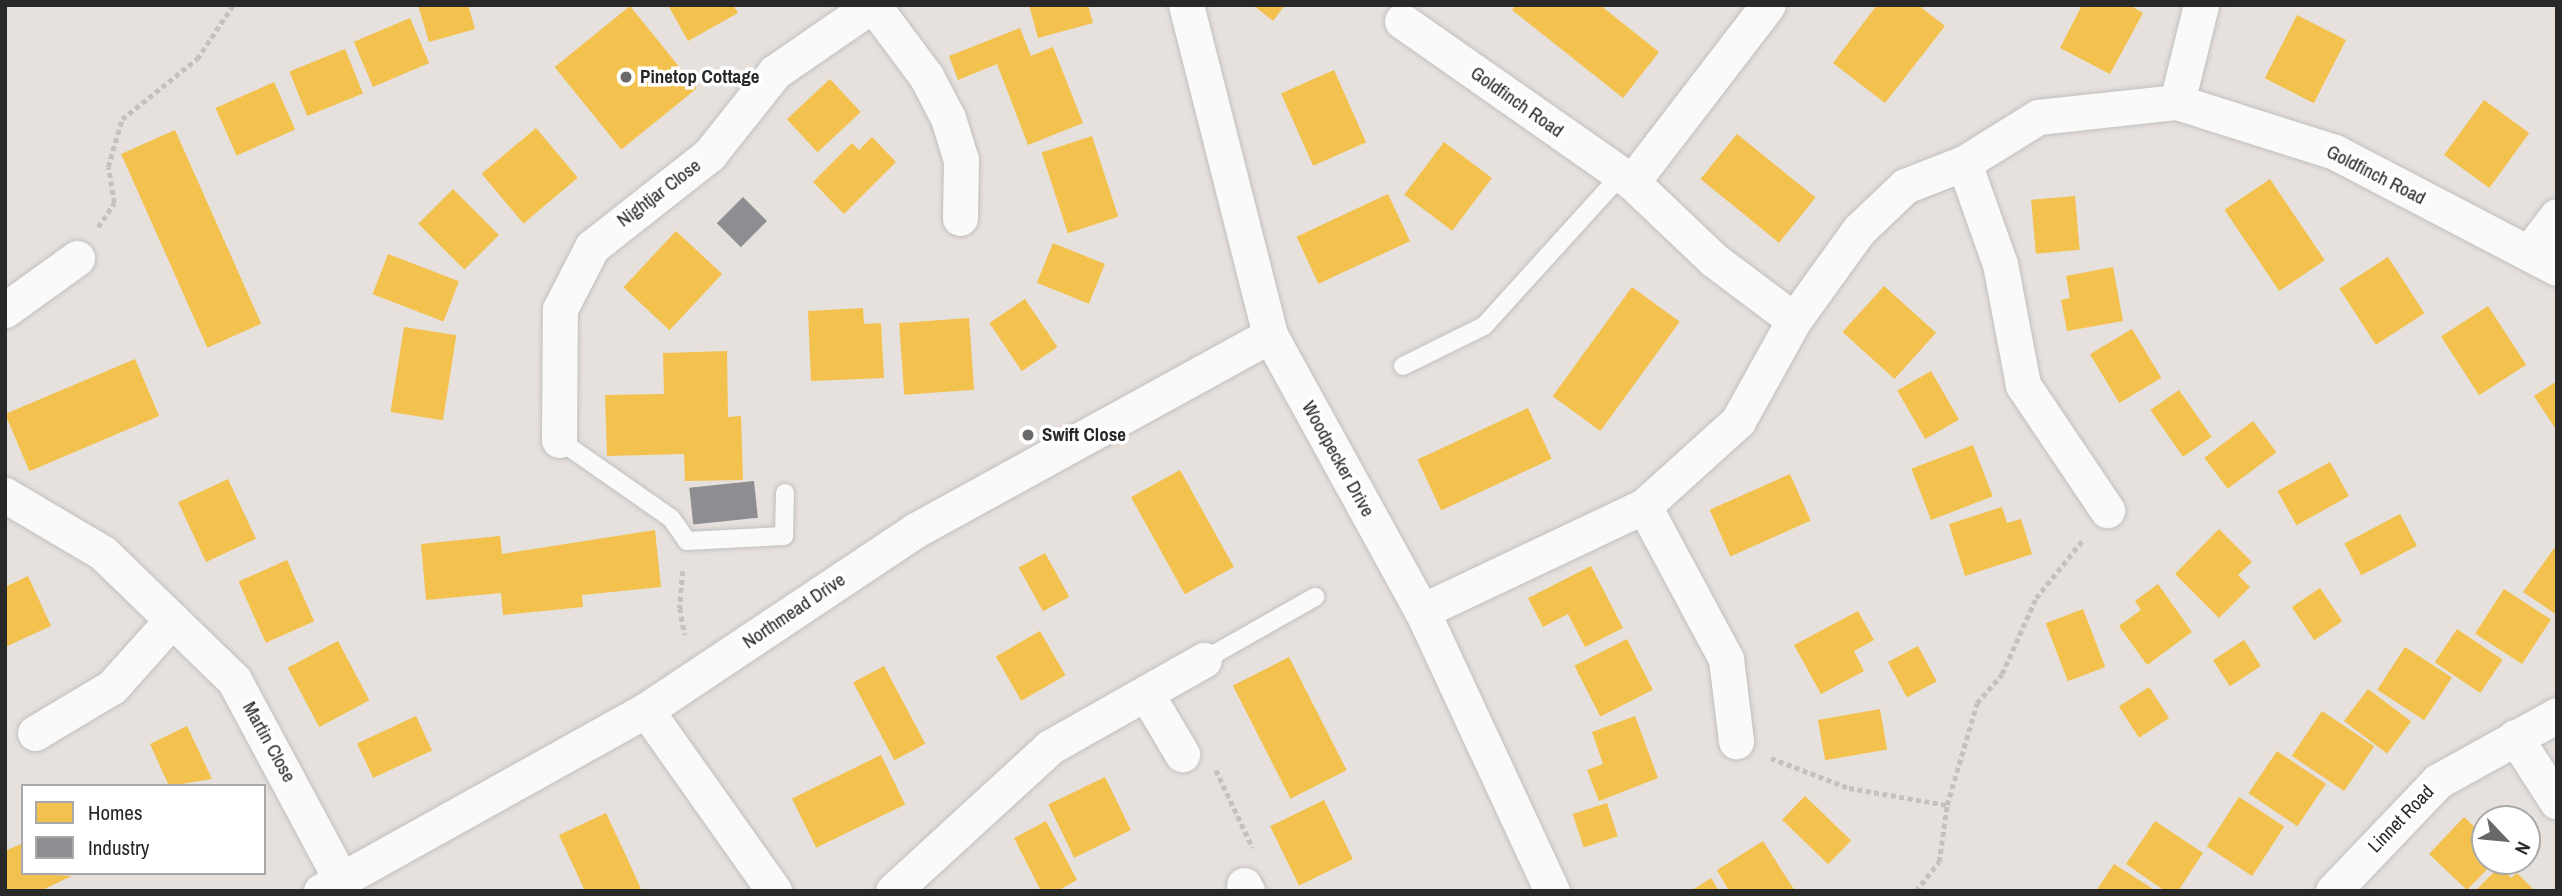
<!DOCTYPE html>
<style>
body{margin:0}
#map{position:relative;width:2562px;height:896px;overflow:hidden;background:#e7e1dd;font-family:"Archivo Narrow",sans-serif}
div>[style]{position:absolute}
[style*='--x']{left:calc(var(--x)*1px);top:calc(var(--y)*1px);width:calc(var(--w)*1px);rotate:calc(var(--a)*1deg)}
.homes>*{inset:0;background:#f2c14e;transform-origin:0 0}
.industry>*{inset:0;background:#8d8d92;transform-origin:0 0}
.path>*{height:4.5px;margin-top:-2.25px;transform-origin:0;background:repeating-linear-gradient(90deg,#c3c2c2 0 5px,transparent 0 8.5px)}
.roads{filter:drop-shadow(0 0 2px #c0bfbf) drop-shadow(0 0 2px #c0bfbf)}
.lane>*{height:18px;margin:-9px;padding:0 9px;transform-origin:9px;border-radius:9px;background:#fbfafa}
.street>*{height:35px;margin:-17.5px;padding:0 17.5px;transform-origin:17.5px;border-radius:17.5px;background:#fbfafa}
.dots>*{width:19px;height:19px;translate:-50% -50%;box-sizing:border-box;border:4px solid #fff;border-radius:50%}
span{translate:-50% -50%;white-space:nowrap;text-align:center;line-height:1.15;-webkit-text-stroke:7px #fff;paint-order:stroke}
.poi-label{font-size:19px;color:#282828;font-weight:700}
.left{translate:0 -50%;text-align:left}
.street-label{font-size:19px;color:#282828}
.frame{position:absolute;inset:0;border:7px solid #282828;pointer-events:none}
.legend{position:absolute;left:21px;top:784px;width:245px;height:91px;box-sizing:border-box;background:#fff;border:2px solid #a9a9a9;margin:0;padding:9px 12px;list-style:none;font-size:21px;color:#282828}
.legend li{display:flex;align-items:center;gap:14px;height:35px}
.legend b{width:35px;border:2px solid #a9a9a9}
.north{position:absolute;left:2471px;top:805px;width:70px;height:70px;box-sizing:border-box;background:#fff;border:2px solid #a9a9a9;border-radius:50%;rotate:116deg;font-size:19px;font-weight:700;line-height:28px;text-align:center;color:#282828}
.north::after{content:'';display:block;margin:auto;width:24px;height:32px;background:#6b6967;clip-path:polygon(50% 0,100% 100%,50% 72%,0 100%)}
</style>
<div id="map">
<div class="homes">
<i style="clip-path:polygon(418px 5px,468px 5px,475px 29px,429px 42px)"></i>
<i style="clip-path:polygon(668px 5px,733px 5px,738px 13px,688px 41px)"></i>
<i style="clip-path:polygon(1029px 5px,1088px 5px,1093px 23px,1038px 38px)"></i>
<i style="clip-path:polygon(1253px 5px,1285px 5px,1273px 21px)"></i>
<i style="clip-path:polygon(1516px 5px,1600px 5px,1659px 52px,1623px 98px,1512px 10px)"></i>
<i style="clip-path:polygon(1877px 5px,1918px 5px,1945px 26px,1885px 103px,1833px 63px)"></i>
<i style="clip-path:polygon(2082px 5px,2129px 5px,2143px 13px,2110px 74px,2060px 48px)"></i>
<i style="left:630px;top:6px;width:106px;height:97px;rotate:51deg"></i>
<i style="left:2297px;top:15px;width:55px;height:71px;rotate:27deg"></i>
<i style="left:410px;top:18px;width:49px;height:61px;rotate:67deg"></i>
<i style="clip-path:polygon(1020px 28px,1031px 56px,1053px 47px,1083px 123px,1028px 145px,997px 64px,958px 80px,949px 56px)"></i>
<i style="left:345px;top:49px;width:48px;height:60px;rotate:68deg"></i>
<i style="left:1334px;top:70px;width:79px;height:58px;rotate:66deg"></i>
<i style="left:830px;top:79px;width:45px;height:59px;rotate:47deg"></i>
<i style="left:274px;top:82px;width:52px;height:64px;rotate:66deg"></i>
<i style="left:2484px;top:100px;width:56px;height:68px;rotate:36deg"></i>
<i style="left:536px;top:128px;width:65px;height:71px;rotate:50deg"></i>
<i style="left:175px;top:130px;width:212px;height:59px;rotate:66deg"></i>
<i style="left:1737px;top:134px;width:101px;height:58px;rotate:39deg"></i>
<i style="left:1092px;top:136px;width:85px;height:53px;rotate:72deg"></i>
<i style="clip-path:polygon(872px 137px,896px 162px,844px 214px,813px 182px,852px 143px,859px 150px)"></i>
<i style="left:1444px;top:142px;width:60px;height:66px;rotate:37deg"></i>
<i style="left:2270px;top:179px;width:98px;height:55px;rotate:56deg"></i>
<i style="left:453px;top:189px;width:65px;height:49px;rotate:45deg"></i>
<i style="left:1388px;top:194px;width:52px;height:101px;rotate:65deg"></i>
<i style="left:2075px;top:196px;width:54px;height:44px;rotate:85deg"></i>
<i style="left:676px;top:231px;width:63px;height:77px;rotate:43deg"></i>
<i style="left:1053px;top:243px;width:56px;height:43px;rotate:22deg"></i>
<i style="left:388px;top:254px;width:76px;height:43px;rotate:21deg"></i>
<i style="left:2388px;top:257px;width:67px;height:58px;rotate:57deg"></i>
<i style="clip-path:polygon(2113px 267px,2123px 321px,2067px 331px,2061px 300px,2070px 298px,2066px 276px)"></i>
<i style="left:1884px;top:286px;width:70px;height:62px;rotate:42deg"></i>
<i style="left:1632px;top:287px;width:59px;height:135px;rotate:36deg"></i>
<i style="left:1025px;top:299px;width:58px;height:43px;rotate:56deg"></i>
<i style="left:2488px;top:306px;width:70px;height:56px;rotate:57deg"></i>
<i style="clip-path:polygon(863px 308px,864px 324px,881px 323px,884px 378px,811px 381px,808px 311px)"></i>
<i style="left:969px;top:318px;width:72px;height:70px;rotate:86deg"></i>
<i style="left:404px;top:327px;width:53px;height:86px;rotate:9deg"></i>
<i style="left:2132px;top:329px;width:57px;height:49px;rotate:59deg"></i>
<i style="clip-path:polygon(727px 351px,728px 417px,741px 416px,743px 480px,685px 481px,684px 454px,607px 456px,605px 395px,664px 394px,663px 353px)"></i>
<i style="left:135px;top:359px;width:62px;height:141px;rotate:67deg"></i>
<i style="left:1931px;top:371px;width:56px;height:39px;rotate:60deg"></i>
<i style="clip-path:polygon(2557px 381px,2557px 431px,2534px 396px)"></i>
<i style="left:2179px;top:390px;width:57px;height:35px;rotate:55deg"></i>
<i style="left:1528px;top:408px;width:56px;height:122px;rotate:65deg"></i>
<i style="left:2253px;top:421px;width:39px;height:61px;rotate:53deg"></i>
<i style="left:1973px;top:445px;width:55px;height:66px;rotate:69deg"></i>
<i style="left:2330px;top:462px;width:39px;height:60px;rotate:61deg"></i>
<i style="left:1180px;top:470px;width:111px;height:56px;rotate:61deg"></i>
<i style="left:1790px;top:474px;width:51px;height:88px;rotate:66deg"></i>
<i style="left:228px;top:479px;width:66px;height:55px;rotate:65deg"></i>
<i style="clip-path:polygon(2002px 507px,2007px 523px,2021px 519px,2032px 554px,1965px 576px,1949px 524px)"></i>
<i style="left:2400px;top:514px;width:36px;height:63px;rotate:62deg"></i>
<i style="clip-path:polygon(2219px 529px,2252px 562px,2238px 575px,2250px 587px,2219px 618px,2175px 574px)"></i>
<i style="clip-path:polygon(655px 530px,661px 587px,582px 595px,583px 607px,503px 615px,501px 593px,426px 600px,421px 544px,500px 536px,502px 554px)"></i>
<i style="clip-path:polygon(2557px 544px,2557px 615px,2523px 592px)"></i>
<i style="left:1045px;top:553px;width:50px;height:30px;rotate:61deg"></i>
<i style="left:287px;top:560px;width:67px;height:53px;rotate:66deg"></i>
<i style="clip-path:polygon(1591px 566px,1623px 628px,1585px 647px,1568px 614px,1543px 627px,1528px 598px)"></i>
<i style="clip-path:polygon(28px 576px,51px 626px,5px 647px,5px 587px)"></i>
<i style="clip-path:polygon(2158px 584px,2192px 632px,2147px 665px,2119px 626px,2141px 610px,2135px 601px)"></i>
<i style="left:2320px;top:588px;width:40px;height:34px;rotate:56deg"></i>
<i style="left:2504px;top:589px;width:56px;height:53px;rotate:33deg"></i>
<i style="left:2083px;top:609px;width:62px;height:40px;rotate:69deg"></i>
<i style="clip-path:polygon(1858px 611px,1874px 640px,1854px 651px,1864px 671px,1821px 694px,1794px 645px)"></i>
<i style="left:2457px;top:629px;width:55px;height:40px;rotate:34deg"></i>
<i style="left:1040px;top:631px;width:51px;height:51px;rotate:60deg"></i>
<i style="left:1627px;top:639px;width:57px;height:59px;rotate:63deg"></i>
<i style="left:2244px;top:640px;width:31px;height:37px;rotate:57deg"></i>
<i style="left:338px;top:641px;width:67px;height:57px;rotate:62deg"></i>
<i style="left:1918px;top:646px;width:40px;height:34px;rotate:62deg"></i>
<i style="left:2405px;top:647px;width:56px;height:51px;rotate:33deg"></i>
<i style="left:1289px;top:657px;width:127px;height:63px;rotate:63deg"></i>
<i style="left:884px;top:666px;width:88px;height:35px;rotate:62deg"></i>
<i style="left:2149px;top:687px;width:37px;height:36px;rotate:57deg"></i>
<i style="left:2368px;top:689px;width:54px;height:40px;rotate:37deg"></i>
<i style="left:1880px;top:709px;width:41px;height:63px;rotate:80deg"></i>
<i style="left:2322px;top:711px;width:63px;height:54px;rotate:34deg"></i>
<i style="left:416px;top:716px;width:38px;height:65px;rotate:65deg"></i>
<i style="clip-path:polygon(1635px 716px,1658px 778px,1599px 801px,1587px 770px,1603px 764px,1592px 732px)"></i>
<i style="clip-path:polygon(187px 726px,212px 779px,169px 786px,150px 744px)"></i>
<i style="left:2277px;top:751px;width:59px;height:51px;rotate:34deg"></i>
<i style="left:881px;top:755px;width:55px;height:99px;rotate:64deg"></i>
<i style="left:1105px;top:777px;width:59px;height:63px;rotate:64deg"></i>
<i style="left:1805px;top:796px;width:64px;height:33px;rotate:44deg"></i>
<i style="left:2239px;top:797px;width:54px;height:59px;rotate:33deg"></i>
<i style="left:1324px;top:800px;width:66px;height:60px;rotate:64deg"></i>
<i style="left:1607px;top:803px;width:35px;height:36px;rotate:72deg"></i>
<i style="clip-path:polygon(606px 813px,627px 858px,642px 891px,585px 891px,559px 835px)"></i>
<i style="clip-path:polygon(2464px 817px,2485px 837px,2485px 861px,2495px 861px,2467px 890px,2429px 854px)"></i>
<i style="clip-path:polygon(1046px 821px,1077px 880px,1057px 891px,1041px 891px,1014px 838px)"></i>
<i style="clip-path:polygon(2155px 821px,2203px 853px,2178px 891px,2165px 891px,2126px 864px)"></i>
<i style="clip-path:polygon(1763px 841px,1795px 891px,1729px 891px,1717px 870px)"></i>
<i style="clip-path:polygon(23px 843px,23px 873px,72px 876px,40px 891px,5px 891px,5px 851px)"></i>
<i style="clip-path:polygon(2114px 864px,2156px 891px,2096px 891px)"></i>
<i style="clip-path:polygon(2500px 866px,2511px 878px,2517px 873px,2535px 891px,2475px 891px)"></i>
<i style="clip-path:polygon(1711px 878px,1719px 891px,1691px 891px)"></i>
</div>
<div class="industry">
<i style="left:743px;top:197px;width:34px;height:37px;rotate:45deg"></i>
<i style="left:754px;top:481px;width:37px;height:65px;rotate:84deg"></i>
</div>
<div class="path">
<i style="--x:98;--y:227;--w:29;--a:-56"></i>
<i style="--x:114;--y:203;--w:36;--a:-99"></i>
<i style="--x:108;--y:167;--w:50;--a:-73.7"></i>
<i style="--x:122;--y:119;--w:96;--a:-38.7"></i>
<i style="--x:197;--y:59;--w:65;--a:-56.3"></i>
<i style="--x:683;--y:571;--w:37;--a:95"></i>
<i style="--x:680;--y:608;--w:27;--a:80"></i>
<i style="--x:1771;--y:758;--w:84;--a:21"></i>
<i style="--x:1849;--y:788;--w:99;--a:9.8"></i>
<i style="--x:1216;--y:770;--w:86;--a:64.6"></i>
<i style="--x:1916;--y:891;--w:37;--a:-52"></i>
<i style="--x:1939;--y:862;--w:58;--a:-82"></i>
<i style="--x:1947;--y:805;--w:106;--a:-73.6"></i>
<i style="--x:1977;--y:703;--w:38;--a:-49"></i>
<i style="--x:2002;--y:674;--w:83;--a:-65.9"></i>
<i style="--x:2036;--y:598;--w:73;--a:-51.1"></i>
</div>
<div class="roads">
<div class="lane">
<i style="--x:1403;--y:366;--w:90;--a:-26.3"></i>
<i style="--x:1484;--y:326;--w:204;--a:-47.8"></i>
<i style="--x:559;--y:440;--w:136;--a:34.9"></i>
<i style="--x:671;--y:518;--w:28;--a:55"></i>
<i style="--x:687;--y:541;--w:97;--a:-3"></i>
<i style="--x:784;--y:536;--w:43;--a:-88.7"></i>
<i style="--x:1204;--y:660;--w:128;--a:-29.6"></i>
</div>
<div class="street">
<i style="--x:873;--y:5;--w:89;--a:53.3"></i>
<i style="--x:926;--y:76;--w:47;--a:62.4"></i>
<i style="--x:948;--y:118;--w:44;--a:72.8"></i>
<i style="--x:961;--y:160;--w:58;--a:91"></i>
<i style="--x:1186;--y:5;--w:341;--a:75.7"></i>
<i style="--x:1270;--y:335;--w:315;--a:61.2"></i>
<i style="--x:1422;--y:611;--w:309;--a:65.1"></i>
<i style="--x:1402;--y:21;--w:281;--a:35"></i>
<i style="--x:1632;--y:182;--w:113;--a:43.6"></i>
<i style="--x:1714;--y:260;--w:100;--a:36.9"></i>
<i style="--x:2177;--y:102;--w:100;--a:-76.1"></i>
<i style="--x:1964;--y:163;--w:107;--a:70.4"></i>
<i style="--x:2000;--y:264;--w:123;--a:79.2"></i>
<i style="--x:2023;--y:385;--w:151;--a:56.1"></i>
<i style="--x:1632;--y:182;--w:223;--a:-52.5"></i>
<i style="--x:2530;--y:251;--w:44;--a:-52.4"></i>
<i style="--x:5;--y:310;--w:89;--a:-35.8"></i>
<i style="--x:559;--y:440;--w:131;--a:-89.6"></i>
<i style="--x:560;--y:309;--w:70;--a:-62.7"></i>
<i style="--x:592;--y:247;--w:149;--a:-38.2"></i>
<i style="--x:709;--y:155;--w:106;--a:-51.5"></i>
<i style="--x:775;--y:72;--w:118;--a:-34.6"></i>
<i style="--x:5;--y:495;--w:114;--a:30.6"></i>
<i style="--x:103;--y:553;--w:182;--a:44.1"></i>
<i style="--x:234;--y:680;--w:228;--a:61.8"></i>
<i style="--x:1644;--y:506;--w:174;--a:61.8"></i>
<i style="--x:1726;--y:659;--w:83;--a:83"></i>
<i style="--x:1422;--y:611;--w:246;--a:-25.3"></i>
<i style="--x:1644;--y:506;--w:127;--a:-42.1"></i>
<i style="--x:1738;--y:421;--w:115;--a:-61"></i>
<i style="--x:1794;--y:320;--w:111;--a:-54.2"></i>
<i style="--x:1859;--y:230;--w:64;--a:-43.7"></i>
<i style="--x:1905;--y:186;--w:63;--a:-21.3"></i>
<i style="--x:1964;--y:163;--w:87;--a:-31.9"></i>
<i style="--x:2038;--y:117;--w:140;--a:-6.2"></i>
<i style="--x:2177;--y:102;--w:166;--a:17.6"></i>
<i style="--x:2335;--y:152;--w:250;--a:27.6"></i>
<i style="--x:1147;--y:695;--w:69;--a:59.3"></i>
<i style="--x:646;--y:710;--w:222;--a:54.7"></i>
<i style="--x:35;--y:733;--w:90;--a:-30.9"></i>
<i style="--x:112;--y:687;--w:90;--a:-48.2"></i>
<i style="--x:2515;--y:737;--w:77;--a:57.1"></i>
<i style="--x:1244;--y:885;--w:7;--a:63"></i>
<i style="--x:321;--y:891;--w:372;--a:-29.1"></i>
<i style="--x:646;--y:710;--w:324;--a:-33.7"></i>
<i style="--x:916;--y:530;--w:404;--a:-28.8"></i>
<i style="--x:893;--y:891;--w:213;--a:-42.5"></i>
<i style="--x:1050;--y:747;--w:177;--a:-29.5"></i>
<i style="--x:2333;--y:891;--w:152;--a:-46.3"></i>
<i style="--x:2438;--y:781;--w:136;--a:-29"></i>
</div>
</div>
<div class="dots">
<i style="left:626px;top:77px;background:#6b6967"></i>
<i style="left:1028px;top:435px;background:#6b6967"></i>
</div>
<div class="poi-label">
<span class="left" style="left:640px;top:77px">Pinetop Cottage</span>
<span class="left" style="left:1042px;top:435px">Swift Close</span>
</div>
<div class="street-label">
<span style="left:1517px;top:102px;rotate:35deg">Goldfinch Road</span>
<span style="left:2376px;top:175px;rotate:27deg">Goldfinch Road</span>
<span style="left:659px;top:193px;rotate:-37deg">Nightjar Close</span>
<span style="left:1338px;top:459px;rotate:61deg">Woodpecker Drive</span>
<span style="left:794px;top:611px;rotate:-34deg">Northmead Drive</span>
<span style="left:269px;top:742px;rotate:61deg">Martin Close</span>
<span style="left:2401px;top:819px;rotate:-46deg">Linnet Road</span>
</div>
<div class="frame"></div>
<ul class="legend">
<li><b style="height:19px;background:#f2c14e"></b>Homes</li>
<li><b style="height:19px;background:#8d8d92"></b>Industry</li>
</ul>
<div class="north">N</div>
</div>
